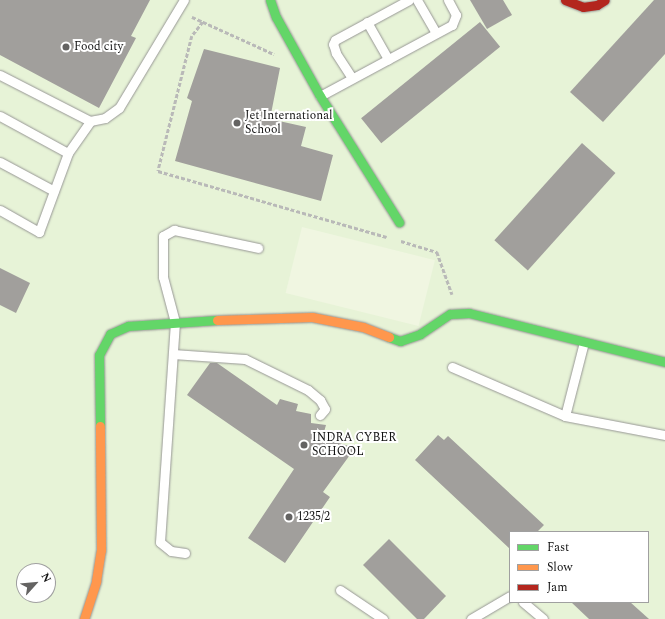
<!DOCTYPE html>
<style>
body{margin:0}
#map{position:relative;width:665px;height:619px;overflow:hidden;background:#fdfcf7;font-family:Spectral,serif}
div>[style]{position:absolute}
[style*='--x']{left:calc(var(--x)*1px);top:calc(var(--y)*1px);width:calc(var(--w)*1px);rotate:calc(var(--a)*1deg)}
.green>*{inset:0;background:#e7f3d7}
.pitch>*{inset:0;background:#f0f6e1;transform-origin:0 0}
.building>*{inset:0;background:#a19f9c;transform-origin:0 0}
.path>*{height:2.5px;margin-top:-1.25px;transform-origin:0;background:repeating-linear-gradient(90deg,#b9b9b8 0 4px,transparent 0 6px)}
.roads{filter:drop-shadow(0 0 1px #979795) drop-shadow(0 0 1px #979795)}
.lane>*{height:9px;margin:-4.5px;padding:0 4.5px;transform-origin:4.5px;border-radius:4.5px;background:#fffffe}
.fast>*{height:9px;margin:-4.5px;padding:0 4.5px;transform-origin:4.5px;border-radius:4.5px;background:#63d668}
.slow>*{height:9px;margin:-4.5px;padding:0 4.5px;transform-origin:4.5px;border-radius:4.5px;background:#ff974d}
.jam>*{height:9px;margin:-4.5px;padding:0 4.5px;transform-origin:4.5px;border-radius:4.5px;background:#b3261e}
.dots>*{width:11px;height:11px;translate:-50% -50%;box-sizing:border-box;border:2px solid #fff;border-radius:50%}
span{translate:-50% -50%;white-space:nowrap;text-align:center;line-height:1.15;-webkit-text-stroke:4px #fff;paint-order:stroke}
.poi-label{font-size:12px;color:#111}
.left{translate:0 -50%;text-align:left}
.legend{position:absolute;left:509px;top:531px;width:140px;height:72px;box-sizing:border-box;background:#fff;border:1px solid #a0a0a0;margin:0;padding:5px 7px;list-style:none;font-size:12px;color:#111}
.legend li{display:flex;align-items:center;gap:8px;height:20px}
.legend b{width:20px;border:1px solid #a0a0a0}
.north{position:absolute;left:16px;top:563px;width:40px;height:40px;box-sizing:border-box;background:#fff;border:1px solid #a0a0a0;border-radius:50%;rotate:63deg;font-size:11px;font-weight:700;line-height:16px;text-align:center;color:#111}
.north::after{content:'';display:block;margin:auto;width:14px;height:18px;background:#646362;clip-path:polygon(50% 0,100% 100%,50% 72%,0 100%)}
</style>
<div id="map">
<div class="green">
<i style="clip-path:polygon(evenodd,0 0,665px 0,665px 619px,0 619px,0 0,510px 532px,648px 532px,648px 602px,510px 602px,510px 532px,0 0,24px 571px,48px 571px,48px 595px,24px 595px,24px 571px)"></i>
</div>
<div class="pitch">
<i style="left:302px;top:227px;width:137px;height:68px;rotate:14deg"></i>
</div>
<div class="building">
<i style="clip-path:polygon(0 0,150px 0,131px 36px,136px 38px,99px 108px,0 55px)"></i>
<i style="clip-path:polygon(470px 0,503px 0,512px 15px,487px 29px)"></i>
<i style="clip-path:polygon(654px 0,665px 0,665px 54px,603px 122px,570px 92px)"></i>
<i style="left:480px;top:22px;width:32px;height:153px;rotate:51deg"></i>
<i style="clip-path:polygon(204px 49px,280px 68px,270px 119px,306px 127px,301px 146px,333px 155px,321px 201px,175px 161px,192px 101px,187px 98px)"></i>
<i style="left:582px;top:143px;width:45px;height:131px;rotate:42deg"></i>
<i style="clip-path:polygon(0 268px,30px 283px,16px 313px,0 305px)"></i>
<i style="clip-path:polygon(210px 363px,217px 363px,277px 405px,280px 399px,298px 404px,296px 411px,311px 414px,311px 423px,326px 425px,324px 432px,340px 436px,339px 443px,355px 448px,323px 492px,330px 497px,285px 563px,248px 538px,294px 469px,187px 395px)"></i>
<i style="clip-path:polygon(438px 435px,444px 440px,448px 436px,544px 525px,537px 532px,510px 532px,510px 549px,415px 460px)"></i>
<i style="clip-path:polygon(389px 539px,446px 596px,424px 619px,417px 619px,363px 565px)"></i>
<i style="clip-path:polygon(571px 602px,630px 602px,649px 619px,589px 619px)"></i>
</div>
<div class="path">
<i style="--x:192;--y:17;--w:90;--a:24.3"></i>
<i style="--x:203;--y:22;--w:18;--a:128"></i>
<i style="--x:192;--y:36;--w:139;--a:104.1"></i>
<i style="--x:158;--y:171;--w:238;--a:16.1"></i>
<i style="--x:401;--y:241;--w:38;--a:17"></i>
<i style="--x:437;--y:252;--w:45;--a:70.3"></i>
</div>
<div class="roads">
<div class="lane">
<i style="--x:417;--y:0;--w:38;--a:60"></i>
<i style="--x:367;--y:22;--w:43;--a:60.4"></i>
<i style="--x:0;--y:75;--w:101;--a:27.1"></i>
<i style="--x:90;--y:121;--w:15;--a:-11"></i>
<i style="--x:105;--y:118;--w:17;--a:-36"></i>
<i style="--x:119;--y:108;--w:126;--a:-59"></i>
<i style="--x:352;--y:78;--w:30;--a:-123"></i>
<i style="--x:336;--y:53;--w:9;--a:-108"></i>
<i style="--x:333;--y:44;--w:4;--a:-63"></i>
<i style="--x:335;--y:40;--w:84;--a:-28.4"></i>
<i style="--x:320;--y:96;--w:150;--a:-28.3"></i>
<i style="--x:452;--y:25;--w:11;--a:-68"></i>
<i style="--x:456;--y:15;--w:17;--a:-118"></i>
<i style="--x:0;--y:116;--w:77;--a:28.6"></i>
<i style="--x:0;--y:162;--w:61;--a:28.2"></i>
<i style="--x:0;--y:210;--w:45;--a:29.4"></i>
<i style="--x:39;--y:232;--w:84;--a:-69.8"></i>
<i style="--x:68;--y:153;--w:39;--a:-55"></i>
<i style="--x:173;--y:354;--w:72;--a:4"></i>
<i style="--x:245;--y:359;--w:70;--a:26.2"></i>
<i style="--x:308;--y:390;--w:16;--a:40"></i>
<i style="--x:320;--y:400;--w:10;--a:61"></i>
<i style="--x:325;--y:409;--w:8;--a:130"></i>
<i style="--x:452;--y:367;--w:123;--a:23.4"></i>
<i style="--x:565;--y:416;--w:102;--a:10.8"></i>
<i style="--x:565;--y:416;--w:76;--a:-75.6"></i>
<i style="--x:185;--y:553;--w:14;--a:-172"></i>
<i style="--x:171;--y:551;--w:14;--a:-141"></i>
<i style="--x:160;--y:542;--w:221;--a:-86.1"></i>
<i style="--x:175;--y:322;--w:47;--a:-104.9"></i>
<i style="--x:163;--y:277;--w:41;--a:-90"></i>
<i style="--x:163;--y:236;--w:13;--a:-29"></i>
<i style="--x:174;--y:230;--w:86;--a:12.1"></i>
<i style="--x:340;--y:590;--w:52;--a:34"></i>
<i style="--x:523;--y:602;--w:26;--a:40"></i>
<i style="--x:471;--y:619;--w:45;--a:-30.5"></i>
</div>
<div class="fast">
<i style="--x:270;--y:0;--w:18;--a:71"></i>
<i style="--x:276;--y:17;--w:90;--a:60.9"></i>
<i style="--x:320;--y:96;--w:149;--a:57.9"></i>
<i style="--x:389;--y:337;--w:12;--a:20"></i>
<i style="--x:400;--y:341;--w:21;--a:-19"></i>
<i style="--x:420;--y:334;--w:36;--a:-34"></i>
<i style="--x:450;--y:314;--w:19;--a:-3"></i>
<i style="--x:469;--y:313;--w:202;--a:14"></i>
<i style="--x:100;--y:426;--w:71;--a:-90.8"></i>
<i style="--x:99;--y:355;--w:24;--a:-62"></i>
<i style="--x:110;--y:334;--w:20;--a:-24"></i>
<i style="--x:128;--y:326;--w:89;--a:-3.9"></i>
</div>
<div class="slow">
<i style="--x:217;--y:320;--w:95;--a:-1.8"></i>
<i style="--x:312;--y:317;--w:52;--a:11.1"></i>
<i style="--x:363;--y:327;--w:28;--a:21"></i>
<i style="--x:84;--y:619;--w:40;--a:-72"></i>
<i style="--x:96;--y:581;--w:31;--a:-81"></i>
<i style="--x:101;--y:550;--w:124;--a:-90.5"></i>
</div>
<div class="jam">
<i style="--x:565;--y:0;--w:19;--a:21"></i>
<i style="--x:583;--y:7;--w:14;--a:-8"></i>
<i style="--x:597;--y:5;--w:9;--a:-32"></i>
</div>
</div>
<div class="dots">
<i style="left:66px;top:47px;background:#646362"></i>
<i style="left:237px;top:123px;background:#646362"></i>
<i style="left:304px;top:445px;background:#646362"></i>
<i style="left:289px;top:517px;background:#646362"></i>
</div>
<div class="poi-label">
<span class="left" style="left:74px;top:47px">Food city</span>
<span class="left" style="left:245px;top:123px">Jet International<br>School</span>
<span class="left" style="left:312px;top:445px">INDRA CYBER<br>SCHOOL</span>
<span class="left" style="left:297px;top:517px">1235/2</span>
</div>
<ul class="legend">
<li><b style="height:5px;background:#63d668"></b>Fast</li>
<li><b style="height:5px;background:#ff974d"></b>Slow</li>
<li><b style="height:5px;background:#b3261e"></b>Jam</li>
</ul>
<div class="north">N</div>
</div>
